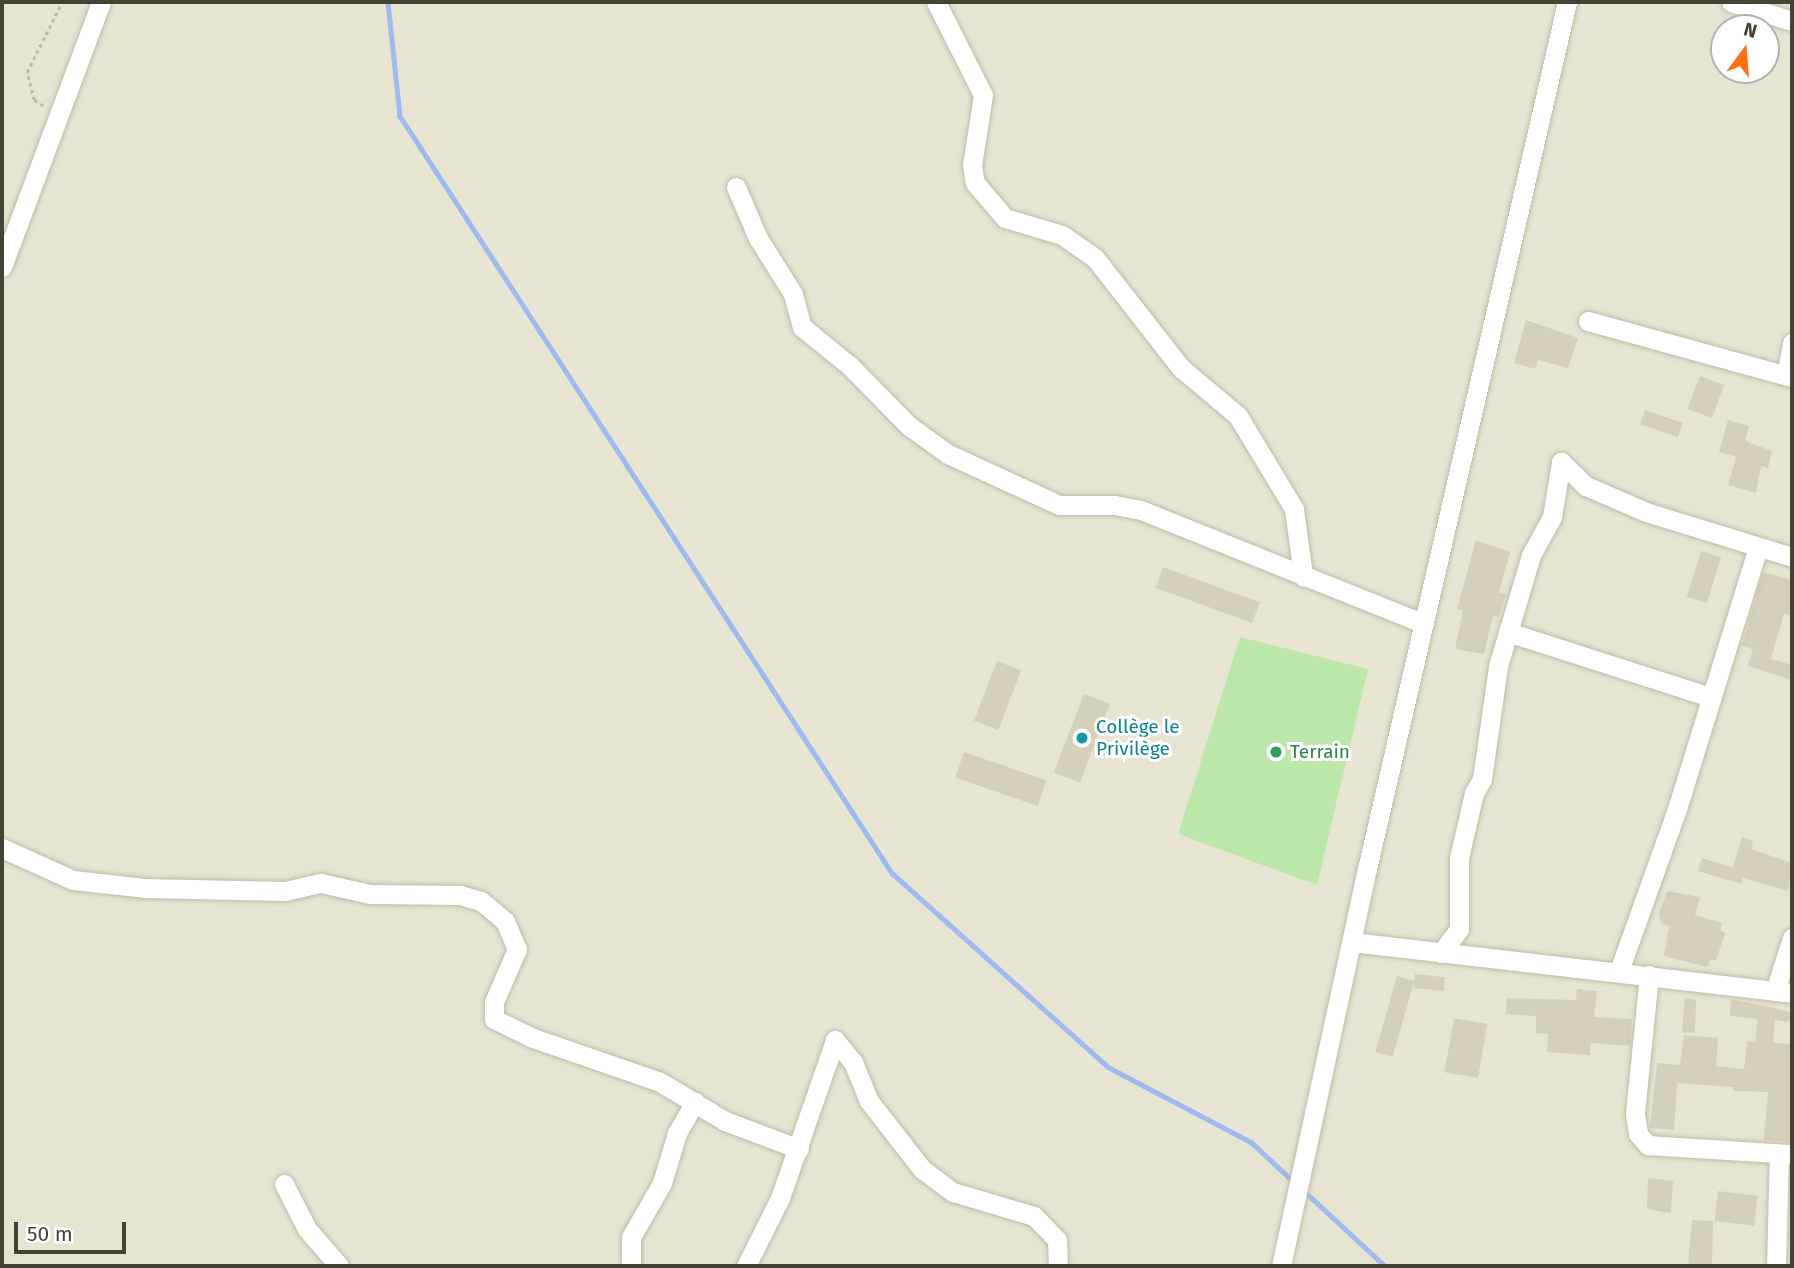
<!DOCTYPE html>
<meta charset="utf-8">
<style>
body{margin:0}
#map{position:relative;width:1794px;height:1268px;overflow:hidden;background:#f2f2e4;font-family:"Fira Sans",sans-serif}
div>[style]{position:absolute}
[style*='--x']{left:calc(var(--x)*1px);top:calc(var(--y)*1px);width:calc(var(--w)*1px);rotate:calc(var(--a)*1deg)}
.residential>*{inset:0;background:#e7e5d2}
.green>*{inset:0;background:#bde8ab}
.stream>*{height:4.5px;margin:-2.25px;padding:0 2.25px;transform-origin:2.25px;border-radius:2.25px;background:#9ebaf1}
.building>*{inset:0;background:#d4d0b9;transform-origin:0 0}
.path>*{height:2.5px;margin-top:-1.25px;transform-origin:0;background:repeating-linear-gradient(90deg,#c0bc98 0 3.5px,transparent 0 7px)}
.roads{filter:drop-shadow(0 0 2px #bebca7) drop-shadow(0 0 2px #bebca7)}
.minor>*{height:19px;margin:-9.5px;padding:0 9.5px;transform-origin:9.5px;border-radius:9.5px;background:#fff}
.dots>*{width:19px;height:19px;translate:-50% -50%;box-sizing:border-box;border:4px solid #fff;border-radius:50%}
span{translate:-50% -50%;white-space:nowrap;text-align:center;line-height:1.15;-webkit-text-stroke:6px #fff;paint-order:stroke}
.culture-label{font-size:19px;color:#0d838f}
.left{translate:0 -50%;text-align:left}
.leisure-label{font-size:19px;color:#27864d}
.frame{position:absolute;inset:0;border:4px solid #454234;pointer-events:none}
.north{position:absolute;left:1710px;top:14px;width:70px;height:70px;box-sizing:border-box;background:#fff;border:2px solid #b5b3ae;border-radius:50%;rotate:16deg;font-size:19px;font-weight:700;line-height:28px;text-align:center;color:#454234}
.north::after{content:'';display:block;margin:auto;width:24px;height:32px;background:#fe7010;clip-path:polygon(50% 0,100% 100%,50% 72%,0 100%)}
.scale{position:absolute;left:14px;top:1222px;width:112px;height:32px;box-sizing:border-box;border:4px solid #454234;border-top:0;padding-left:9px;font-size:21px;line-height:24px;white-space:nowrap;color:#454234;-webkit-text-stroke:5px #fff;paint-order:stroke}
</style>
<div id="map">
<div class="residential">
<i style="clip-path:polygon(evenodd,2px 2px,1792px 2px,1792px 1266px,2px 1266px,2px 2px,1724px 28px,1766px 28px,1766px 70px,1724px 70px,1724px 28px)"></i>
</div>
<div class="green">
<i style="clip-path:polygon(1240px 637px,1368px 669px,1317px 885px,1178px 834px)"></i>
</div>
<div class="stream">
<i style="--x:388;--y:2;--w:115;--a:84"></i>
<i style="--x:400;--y:116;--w:903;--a:56.98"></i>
<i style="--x:892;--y:873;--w:290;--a:41.9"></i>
<i style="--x:1108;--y:1067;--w:161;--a:27.7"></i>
<i style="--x:1251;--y:1142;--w:59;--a:42.9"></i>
<i style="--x:1303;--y:1190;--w:112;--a:42.8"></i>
</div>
<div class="building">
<i style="clip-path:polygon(1526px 320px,1578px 338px,1568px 368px,1538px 360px,1535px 369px,1514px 363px)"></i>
<i style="left:1700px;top:376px;width:26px;height:35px;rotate:21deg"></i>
<i style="left:1645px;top:410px;width:40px;height:15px;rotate:19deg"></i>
<i style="clip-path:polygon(1728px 420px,1749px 426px,1745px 441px,1772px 451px,1768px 468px,1761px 466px,1756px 493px,1728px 485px,1736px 457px,1719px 452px)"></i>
<i style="clip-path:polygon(1476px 540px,1510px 552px,1499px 592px,1506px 594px,1499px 617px,1493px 616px,1484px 654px,1455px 649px,1463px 610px,1457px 609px)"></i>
<i style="left:1701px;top:551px;width:21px;height:48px;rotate:17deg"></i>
<i style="left:1163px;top:567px;width:103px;height:22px;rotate:20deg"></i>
<i style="clip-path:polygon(1763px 572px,1792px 580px,1792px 616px,1784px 613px,1771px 659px,1792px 665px,1792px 680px,1748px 666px,1753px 649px,1742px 646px)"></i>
<i style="left:997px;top:661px;width:26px;height:64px;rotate:21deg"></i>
<i style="left:1084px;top:694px;width:28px;height:84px;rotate:21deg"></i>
<i style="left:964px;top:752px;width:87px;height:27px;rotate:19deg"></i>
<i style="clip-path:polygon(1742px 837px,1753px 841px,1751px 849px,1792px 863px,1788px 891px,1743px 878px,1741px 884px,1698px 871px,1702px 858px,1733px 868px)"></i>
<i style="clip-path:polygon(1667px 891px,1700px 897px,1695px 915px,1722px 923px,1720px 930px,1725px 933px,1716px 961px,1711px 959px,1707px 967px,1664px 956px,1669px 926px,1661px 923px,1659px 914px)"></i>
<i style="left:1415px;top:974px;width:30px;height:14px;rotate:6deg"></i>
<i style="left:1397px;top:976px;width:18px;height:79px;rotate:16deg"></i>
<i style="clip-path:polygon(1577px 989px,1597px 991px,1594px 1017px,1632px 1019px,1630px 1046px,1591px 1043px,1590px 1055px,1547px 1052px,1548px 1034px,1536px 1033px,1536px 1016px,1506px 1014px,1507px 998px,1576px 1000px)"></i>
<i style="clip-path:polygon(1685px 998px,1696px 1000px,1695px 1033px,1682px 1032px)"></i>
<i style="clip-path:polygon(1731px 999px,1791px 1012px,1790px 1022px,1775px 1020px,1773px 1043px,1792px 1044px,1792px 1142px,1764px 1140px,1768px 1092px,1733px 1091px,1733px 1087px,1677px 1083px,1674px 1130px,1650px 1128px,1657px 1063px,1680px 1065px,1684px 1035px,1718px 1038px,1716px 1066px,1744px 1069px,1747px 1041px,1755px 1042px,1758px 1019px,1730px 1016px)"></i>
<i style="left:1454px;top:1018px;width:34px;height:55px;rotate:10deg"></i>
<i style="clip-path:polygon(1648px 1178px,1673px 1181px,1671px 1213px,1647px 1209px)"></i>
<i style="left:1718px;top:1191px;width:40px;height:30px;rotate:7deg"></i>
<i style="clip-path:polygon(1692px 1220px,1713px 1221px,1712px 1266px,1688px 1266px)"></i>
</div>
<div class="path">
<i style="--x:43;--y:106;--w:11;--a:-146"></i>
<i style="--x:34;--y:100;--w:29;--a:-104"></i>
<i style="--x:27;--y:72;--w:78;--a:-63.4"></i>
</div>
<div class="roads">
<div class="minor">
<i style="--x:936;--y:2;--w:104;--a:63.2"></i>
<i style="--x:983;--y:95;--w:71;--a:98.9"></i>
<i style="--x:972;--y:165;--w:18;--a:81"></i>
<i style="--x:975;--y:183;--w:46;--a:49.4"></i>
<i style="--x:1005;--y:218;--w:59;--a:16.6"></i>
<i style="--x:1062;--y:235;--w:40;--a:34.9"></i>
<i style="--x:1095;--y:258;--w:140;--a:52"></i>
<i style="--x:1181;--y:368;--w:75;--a:40.1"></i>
<i style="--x:1238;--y:416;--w:109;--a:58.9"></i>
<i style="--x:1294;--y:509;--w:68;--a:82.3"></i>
<i style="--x:1731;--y:2;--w:64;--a:17.3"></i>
<i style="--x:736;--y:187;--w:56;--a:66.7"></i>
<i style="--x:758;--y:238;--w:66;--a:58"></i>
<i style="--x:793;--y:294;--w:34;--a:75"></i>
<i style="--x:802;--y:327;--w:60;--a:39"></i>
<i style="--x:849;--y:365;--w:86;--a:45.5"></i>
<i style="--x:909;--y:426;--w:48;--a:35.7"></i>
<i style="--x:948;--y:454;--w:122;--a:24.7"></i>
<i style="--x:1059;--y:505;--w:56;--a:0"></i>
<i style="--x:1115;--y:505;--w:26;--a:11"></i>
<i style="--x:1141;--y:510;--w:305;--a:21.9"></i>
<i style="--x:2;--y:267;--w:283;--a:-69.5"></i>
<i style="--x:1588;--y:321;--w:212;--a:15.4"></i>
<i style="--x:1786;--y:375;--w:33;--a:-79"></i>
<i style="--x:1561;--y:462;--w:35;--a:44"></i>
<i style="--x:1586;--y:486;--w:65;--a:23.4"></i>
<i style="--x:1646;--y:512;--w:153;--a:17.1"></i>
<i style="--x:1508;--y:632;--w:212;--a:17.8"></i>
<i style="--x:2;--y:848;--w:78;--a:24.3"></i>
<i style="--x:73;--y:880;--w:72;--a:6.3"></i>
<i style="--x:145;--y:888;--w:140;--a:1.2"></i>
<i style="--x:285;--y:891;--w:37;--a:-13"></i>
<i style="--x:321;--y:883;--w:50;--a:12.7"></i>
<i style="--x:370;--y:894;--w:90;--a:0.6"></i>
<i style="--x:460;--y:895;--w:22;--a:16"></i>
<i style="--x:481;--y:901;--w:31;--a:40"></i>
<i style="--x:505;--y:921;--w:30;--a:67"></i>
<i style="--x:517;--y:949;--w:58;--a:113.5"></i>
<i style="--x:494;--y:1002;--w:17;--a:90"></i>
<i style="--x:494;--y:1019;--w:43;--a:26"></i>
<i style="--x:533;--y:1038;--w:134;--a:19.1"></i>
<i style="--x:660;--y:1082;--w:76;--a:31"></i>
<i style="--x:725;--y:1121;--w:79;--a:20.7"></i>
<i style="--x:1352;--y:942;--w:443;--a:6.6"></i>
<i style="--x:1441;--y:953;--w:30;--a:-53"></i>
<i style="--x:1459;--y:929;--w:71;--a:-90"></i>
<i style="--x:1459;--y:858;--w:67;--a:-77"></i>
<i style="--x:1474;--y:793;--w:16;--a:-60"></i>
<i style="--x:1482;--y:779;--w:114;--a:-81.9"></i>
<i style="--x:1498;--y:666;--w:116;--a:-73.4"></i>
<i style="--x:1531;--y:555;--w:43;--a:-61.1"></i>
<i style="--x:1552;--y:517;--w:56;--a:-80.7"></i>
<i style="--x:1619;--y:971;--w:172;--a:-70.3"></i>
<i style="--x:1677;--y:809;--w:273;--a:-72.8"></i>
<i style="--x:1649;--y:975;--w:140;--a:95.8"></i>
<i style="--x:1635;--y:1114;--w:20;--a:81"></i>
<i style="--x:1638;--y:1134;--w:15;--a:48"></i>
<i style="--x:1648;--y:1145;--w:144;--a:3.6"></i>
<i style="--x:1775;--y:991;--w:56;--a:-72.2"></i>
<i style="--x:835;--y:1040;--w:28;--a:51"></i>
<i style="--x:853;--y:1062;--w:42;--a:67.7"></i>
<i style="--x:869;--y:1101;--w:86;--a:52.1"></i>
<i style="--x:922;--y:1169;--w:39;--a:37"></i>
<i style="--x:953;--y:1192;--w:84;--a:16.5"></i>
<i style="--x:1034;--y:1216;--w:33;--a:46"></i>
<i style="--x:1057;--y:1240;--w:26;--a:88"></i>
<i style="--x:284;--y:1184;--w:51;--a:62.9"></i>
<i style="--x:307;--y:1229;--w:49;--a:49.1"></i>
<i style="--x:631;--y:1266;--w:29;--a:-90"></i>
<i style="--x:631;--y:1237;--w:62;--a:-60.1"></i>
<i style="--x:662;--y:1183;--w:52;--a:-73.3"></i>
<i style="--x:677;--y:1133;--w:36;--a:-60"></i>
<i style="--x:746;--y:1266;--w:76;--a:-63.4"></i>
<i style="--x:780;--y:1198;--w:167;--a:-70.8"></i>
<i style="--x:1281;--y:1266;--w:406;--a:-77.8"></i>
<i style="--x:1367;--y:869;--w:890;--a:-77.01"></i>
<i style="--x:1776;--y:1266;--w:112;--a:-88.5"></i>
</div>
</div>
<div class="dots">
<i style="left:1082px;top:738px;background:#0f9aa8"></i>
<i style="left:1276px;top:752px;background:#2e9e5b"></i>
</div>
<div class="culture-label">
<span class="left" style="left:1096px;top:738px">Collège le<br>Privilège</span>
</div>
<div class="leisure-label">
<span class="left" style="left:1290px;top:752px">Terrain</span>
</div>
<div class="frame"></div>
<div class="north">N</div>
<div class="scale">50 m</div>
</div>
